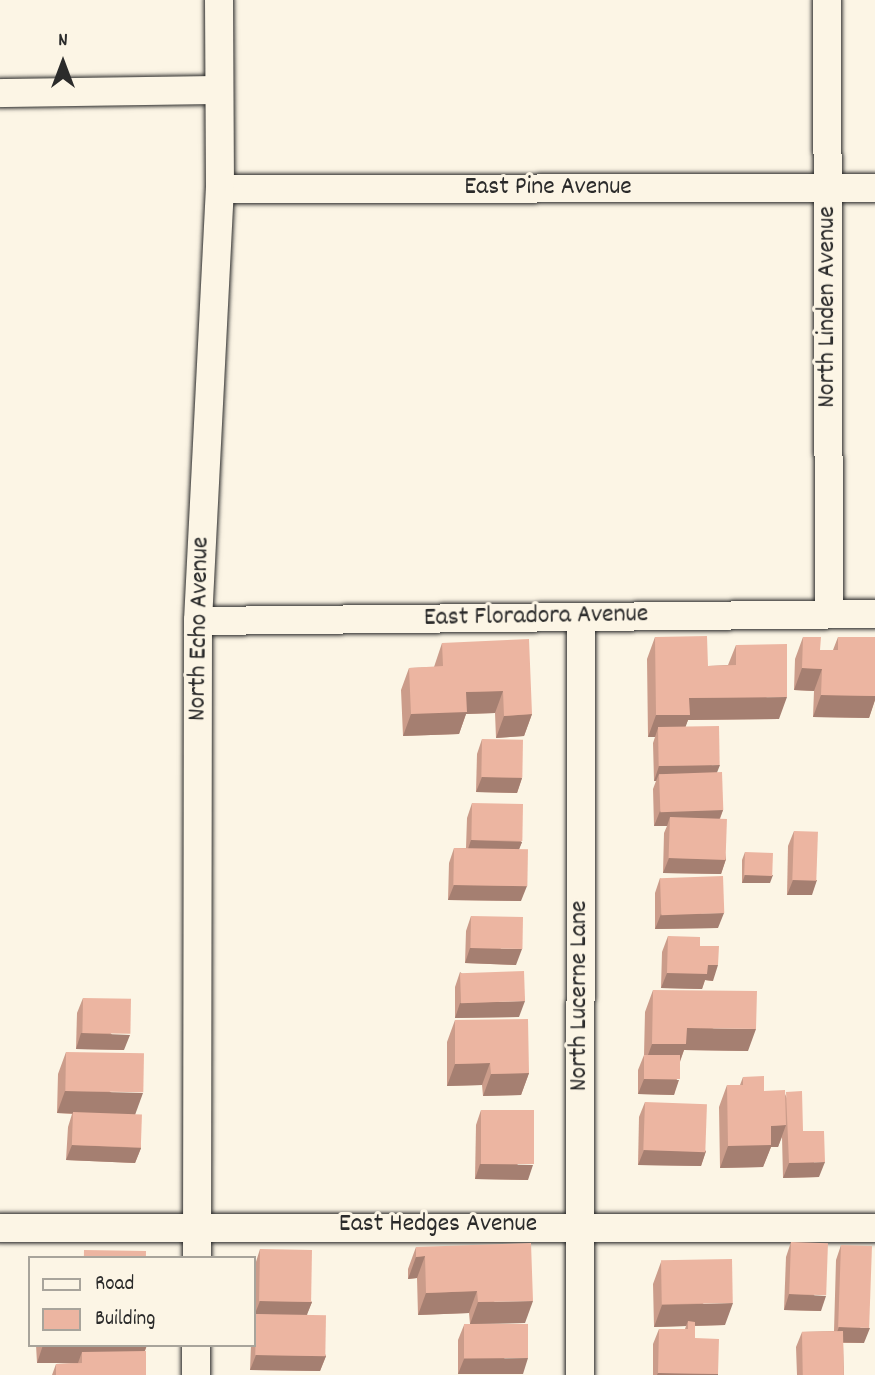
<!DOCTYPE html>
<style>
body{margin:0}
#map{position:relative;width:875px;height:1375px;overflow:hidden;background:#fcf5e5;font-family:Dekko,sans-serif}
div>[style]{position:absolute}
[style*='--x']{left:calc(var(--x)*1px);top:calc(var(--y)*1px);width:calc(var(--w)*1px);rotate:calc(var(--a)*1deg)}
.roads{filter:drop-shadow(0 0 2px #2b2b2b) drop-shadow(0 0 2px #2b2b2b)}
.minor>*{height:28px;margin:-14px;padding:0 14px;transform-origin:14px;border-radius:14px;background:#fcf5e5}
.wall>*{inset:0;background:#cb9c8a}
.shaded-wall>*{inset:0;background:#a57f71}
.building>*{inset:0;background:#ecb5a1;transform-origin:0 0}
span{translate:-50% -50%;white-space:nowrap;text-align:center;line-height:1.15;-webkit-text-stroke:6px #fcf5e5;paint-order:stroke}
.street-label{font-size:26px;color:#2b2b2b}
.legend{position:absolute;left:28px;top:1256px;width:228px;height:91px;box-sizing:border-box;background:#fcf5e5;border:2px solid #a8a49b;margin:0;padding:9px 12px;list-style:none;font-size:21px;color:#2b2b2b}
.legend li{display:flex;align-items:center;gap:14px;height:35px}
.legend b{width:35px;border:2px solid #a8a49b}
.north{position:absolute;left:28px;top:28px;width:70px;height:70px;-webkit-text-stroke:5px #fcf5e5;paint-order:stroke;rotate:0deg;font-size:19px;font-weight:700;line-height:28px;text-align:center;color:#2b2b2b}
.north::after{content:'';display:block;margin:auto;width:24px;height:32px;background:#2b2b2b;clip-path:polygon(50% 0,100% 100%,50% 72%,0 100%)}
</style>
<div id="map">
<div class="roads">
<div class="minor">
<i style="--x:827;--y:0;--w:614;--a:89.81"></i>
<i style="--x:0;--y:93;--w:219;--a:-0.8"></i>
<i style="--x:220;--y:189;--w:655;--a:-0.09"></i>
<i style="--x:198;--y:621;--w:677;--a:-0.59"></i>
<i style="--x:0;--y:1228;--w:875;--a:0"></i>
<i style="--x:197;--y:1258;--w:637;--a:-89.91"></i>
<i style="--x:198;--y:621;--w:433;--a:-87.1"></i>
<i style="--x:220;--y:189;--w:189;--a:-90.3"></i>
<i style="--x:196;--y:1375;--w:30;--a:-90"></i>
<i style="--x:580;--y:1375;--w:758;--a:-89.92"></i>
</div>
</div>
<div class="wall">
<i style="clip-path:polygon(655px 637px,708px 666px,728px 665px,736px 645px,779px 719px,688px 720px,685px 727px,717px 773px,723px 810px,720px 819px,726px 859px,721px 874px,663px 873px,664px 833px,667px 826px,654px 826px,653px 789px,656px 781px,654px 781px,653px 743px,655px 737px,648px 737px,647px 659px)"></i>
<i style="clip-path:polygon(803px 637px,820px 650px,833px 650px,838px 637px,875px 637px,875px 700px,869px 718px,813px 717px,814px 691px,794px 690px,795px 659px)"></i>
<i style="clip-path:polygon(442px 643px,532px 714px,524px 736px,496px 738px,495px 713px,466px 714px,459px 734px,403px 736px,401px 690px,409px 668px,434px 667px)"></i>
<i style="clip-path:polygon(482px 739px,522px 778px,517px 793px,476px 792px,477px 754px)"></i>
<i style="clip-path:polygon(472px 803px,522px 842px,519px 849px,521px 901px,448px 900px,449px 863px,454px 848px,466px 848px,467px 818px)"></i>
<i style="clip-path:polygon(794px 831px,812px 895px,787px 895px,788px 846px)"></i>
<i style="clip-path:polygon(745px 852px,770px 883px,742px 883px,742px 860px)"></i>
<i style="clip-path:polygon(660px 878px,718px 928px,655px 929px,655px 893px)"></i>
<i style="clip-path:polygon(471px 916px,516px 965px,465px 963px,466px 931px)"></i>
<i style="clip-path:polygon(668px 936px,700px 946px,713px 981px,705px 980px,702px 989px,661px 988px,662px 952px)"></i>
<i style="clip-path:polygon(460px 972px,519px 1017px,455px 1018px,455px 987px)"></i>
<i style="clip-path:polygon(653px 990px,748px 1051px,684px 1050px,680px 1062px,674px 1095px,638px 1094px,638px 1070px,644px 1055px,645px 1012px)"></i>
<i style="clip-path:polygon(83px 998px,124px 1050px,76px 1049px,77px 1013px)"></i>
<i style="clip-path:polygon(455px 1020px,529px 1073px,521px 1095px,483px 1096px,482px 1085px,447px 1086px,447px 1042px)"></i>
<i style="clip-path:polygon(66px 1052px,135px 1114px,141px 1148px,135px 1163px,66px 1160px,68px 1127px,72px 1114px,57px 1113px,58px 1074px)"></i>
<i style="clip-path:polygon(743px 1077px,764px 1091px,785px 1094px,803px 1131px,819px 1177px,783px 1178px,782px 1137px,778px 1147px,771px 1147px,763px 1167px,720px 1168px,719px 1107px,727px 1085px,740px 1085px)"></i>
<i style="clip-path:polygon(645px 1102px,706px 1151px,701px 1166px,638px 1165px,639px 1117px)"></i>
<i style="clip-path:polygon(481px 1110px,528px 1180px,475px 1179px,476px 1125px)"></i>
<i style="clip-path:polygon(791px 1242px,821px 1311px,784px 1310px,786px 1257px)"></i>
<i style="clip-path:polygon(841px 1245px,864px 1343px,843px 1343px,844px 1375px,797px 1375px,796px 1347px,802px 1332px,834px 1331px,836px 1260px)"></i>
<i style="clip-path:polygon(416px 1247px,525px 1323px,470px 1324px,469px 1313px,418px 1315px,417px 1278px,408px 1279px,408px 1269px)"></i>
<i style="clip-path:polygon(260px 1249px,312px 1302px,307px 1314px,326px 1356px,320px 1371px,250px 1370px,251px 1345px,254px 1345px,254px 1321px,255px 1316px,254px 1316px,255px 1265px)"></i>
<i style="clip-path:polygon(661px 1262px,725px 1325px,695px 1326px,695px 1338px,718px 1374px,718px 1375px,653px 1375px,653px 1344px,659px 1329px,685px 1329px,686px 1326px,654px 1327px,653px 1284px)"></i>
<i style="clip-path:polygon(464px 1325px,523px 1374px,458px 1374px,458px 1340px)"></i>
<i style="clip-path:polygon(36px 1345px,147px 1345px,145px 1351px,146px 1375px,52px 1375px,56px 1364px,78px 1363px,37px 1363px)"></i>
</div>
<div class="shaded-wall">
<i style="clip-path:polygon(802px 668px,822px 669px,814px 691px,794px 690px)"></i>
<i style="clip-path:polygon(503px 691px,495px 713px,466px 714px,459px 734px,403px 736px,411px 714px,466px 692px)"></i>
<i style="clip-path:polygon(821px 695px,875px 696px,875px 700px,869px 718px,813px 717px)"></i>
<i style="clip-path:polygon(787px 697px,779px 719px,688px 720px,682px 737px,658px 728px,655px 737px,648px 737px,656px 715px,689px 698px)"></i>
<i style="clip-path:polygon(532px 714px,524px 736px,496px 738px,504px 716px)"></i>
<i style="clip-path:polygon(720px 765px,714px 780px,659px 774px,656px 781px,654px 781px,659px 766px)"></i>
<i style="clip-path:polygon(482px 777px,522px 778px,517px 793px,476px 792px)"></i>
<i style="clip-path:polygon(723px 810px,717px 825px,670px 817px,667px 826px,654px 826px,660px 811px)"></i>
<i style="clip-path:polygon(471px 840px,522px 842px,516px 857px,466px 855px)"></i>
<i style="clip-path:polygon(669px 858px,726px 859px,721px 874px,663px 873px)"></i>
<i style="clip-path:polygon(745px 875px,773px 875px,770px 883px,742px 883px)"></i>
<i style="clip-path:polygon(793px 880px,817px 880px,812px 895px,787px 895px)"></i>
<i style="clip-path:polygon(454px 885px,527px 886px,521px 901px,448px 900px)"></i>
<i style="clip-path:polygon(724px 913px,718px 928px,655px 929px,661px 914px)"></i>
<i style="clip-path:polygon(470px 948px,522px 949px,516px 965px,465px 963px)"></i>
<i style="clip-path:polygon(708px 965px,718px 965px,713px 981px,705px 980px,702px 989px,661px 988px,667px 973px)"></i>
<i style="clip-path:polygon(525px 1001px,519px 1017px,455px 1018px,460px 1003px)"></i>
<i style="clip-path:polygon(687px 1028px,756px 1029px,748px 1051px,684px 1050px,678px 1066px,644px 1066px,652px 1044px)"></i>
<i style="clip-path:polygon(81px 1033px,130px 1035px,124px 1050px,76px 1049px)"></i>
<i style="clip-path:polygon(490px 1063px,482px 1085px,447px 1086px,455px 1064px)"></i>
<i style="clip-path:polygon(529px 1073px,521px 1095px,483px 1096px,491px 1074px)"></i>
<i style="clip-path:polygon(644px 1079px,679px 1080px,674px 1095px,638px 1094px)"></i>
<i style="clip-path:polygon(65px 1091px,143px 1093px,135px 1115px,57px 1113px)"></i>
<i style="clip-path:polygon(786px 1125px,778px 1147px,771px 1147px,763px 1167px,720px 1168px,728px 1146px,771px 1126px)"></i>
<i style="clip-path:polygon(72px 1145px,141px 1148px,135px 1163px,66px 1160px)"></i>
<i style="clip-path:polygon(644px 1150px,706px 1151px,701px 1166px,638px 1165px)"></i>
<i style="clip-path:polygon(825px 1162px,819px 1177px,783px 1178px,789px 1163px)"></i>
<i style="clip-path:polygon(480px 1164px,533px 1165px,528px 1180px,475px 1179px)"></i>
<i style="clip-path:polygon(425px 1256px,417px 1278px,408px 1279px,416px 1257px)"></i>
<i style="clip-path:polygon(477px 1291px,469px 1313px,418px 1315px,426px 1293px)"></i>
<i style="clip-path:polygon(789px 1294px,826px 1296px,821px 1311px,784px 1310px)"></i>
<i style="clip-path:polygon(260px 1301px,312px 1302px,306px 1317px,256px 1314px,254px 1316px)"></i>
<i style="clip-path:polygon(533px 1301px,525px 1323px,470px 1324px,478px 1302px)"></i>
<i style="clip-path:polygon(733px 1303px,725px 1325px,688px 1326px,688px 1321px,686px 1326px,654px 1327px,662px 1305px)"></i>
<i style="clip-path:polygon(839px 1327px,870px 1328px,864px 1343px,833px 1342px)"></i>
<i style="clip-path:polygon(43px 1345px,147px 1345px,140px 1363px,82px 1352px,78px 1363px,37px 1363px)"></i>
<i style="clip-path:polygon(256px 1355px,326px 1356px,320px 1371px,250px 1370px)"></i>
<i style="clip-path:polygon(528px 1358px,523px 1374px,458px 1374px,464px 1359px)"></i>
<i style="clip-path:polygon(658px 1373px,718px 1374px,718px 1375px,657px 1375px)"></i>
</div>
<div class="building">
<i style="clip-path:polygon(707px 636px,708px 666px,736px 665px,736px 645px,787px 644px,787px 697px,689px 698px,690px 715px,656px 715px,655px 637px)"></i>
<i style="clip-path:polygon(803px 637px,821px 637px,820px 650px,838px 650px,838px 637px,875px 637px,875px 696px,821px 695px,822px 669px,802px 668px)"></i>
<i style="clip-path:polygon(529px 639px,532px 714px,504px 716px,503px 691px,466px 692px,467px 712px,411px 714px,409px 668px,443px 666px,442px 643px)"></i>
<i style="left:719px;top:726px;width:39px;height:61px;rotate:89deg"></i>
<i style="left:482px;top:739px;width:41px;height:38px;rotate:1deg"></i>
<i style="left:722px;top:772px;width:38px;height:63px;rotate:88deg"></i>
<i style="left:472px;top:803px;width:51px;height:37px;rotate:1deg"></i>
<i style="left:670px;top:817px;width:57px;height:41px;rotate:2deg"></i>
<i style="left:794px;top:831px;width:24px;height:49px;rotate:2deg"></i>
<i style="left:454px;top:848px;width:74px;height:37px;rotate:1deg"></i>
<i style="left:745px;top:852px;width:28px;height:23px;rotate:2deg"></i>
<i style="left:723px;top:876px;width:37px;height:63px;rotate:88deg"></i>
<i style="left:471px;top:916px;width:52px;height:32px;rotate:1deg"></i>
<i style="clip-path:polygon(668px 936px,700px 937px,700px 946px,719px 946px,718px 965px,708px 965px,707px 974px,667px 973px)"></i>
<i style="left:524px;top:971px;width:30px;height:64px;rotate:88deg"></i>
<i style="clip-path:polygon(653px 990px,757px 991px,756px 1029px,687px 1028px,686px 1044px,652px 1044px)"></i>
<i style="left:83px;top:998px;width:48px;height:35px;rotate:1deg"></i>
<i style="clip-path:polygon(528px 1019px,529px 1073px,491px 1074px,490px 1063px,455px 1064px,455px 1020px)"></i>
<i style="left:66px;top:1052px;width:78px;height:39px;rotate:1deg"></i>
<i style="left:644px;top:1055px;width:36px;height:24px"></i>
<i style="clip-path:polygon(764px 1076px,764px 1091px,785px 1090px,786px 1125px,771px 1126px,771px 1145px,728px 1146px,727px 1085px,743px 1085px,743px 1077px)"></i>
<i style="clip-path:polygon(802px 1091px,803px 1131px,824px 1131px,825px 1162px,789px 1163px,786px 1092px)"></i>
<i style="left:645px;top:1102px;width:62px;height:48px;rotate:2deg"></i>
<i style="left:481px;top:1110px;width:53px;height:54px"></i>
<i style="left:73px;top:1112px;width:69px;height:33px;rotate:2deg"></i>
<i style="left:791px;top:1242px;width:37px;height:52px;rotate:2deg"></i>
<i style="clip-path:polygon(531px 1243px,533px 1301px,478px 1302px,477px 1291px,426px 1293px,425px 1256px,416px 1257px,416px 1247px)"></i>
<i style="left:841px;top:1245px;width:31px;height:82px;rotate:2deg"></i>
<i style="left:260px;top:1249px;width:52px;height:52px;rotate:1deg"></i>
<i style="left:84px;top:1250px;width:62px;height:8px;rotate:1deg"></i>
<i style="left:732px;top:1259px;width:44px;height:71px;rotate:89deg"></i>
<i style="left:256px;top:1314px;width:70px;height:41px;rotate:1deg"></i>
<i style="clip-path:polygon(688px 1321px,695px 1322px,695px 1338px,719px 1339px,718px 1374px,658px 1373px,659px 1329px,688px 1329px)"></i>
<i style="left:528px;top:1324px;width:34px;height:64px;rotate:90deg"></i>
<i style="left:843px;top:1331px;width:44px;height:41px;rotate:89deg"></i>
<i style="clip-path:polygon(146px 1351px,146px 1375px,56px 1375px,56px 1364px,82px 1363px,82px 1352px)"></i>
</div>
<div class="street-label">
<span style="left:548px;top:188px">East Pine Avenue</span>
<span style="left:828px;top:307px;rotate:-90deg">North Linden Avenue</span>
<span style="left:536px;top:617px;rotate:-1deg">East Floradora Avenue</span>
<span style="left:200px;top:629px;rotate:-89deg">North Echo Avenue</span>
<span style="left:580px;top:996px;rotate:-90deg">North Lucerne Lane</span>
<span style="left:438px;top:1225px">East Hedges Avenue</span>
</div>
<ul class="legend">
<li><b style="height:9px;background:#fcf5e5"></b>Road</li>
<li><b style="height:19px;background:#ecb5a1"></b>Building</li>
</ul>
<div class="north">N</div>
</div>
